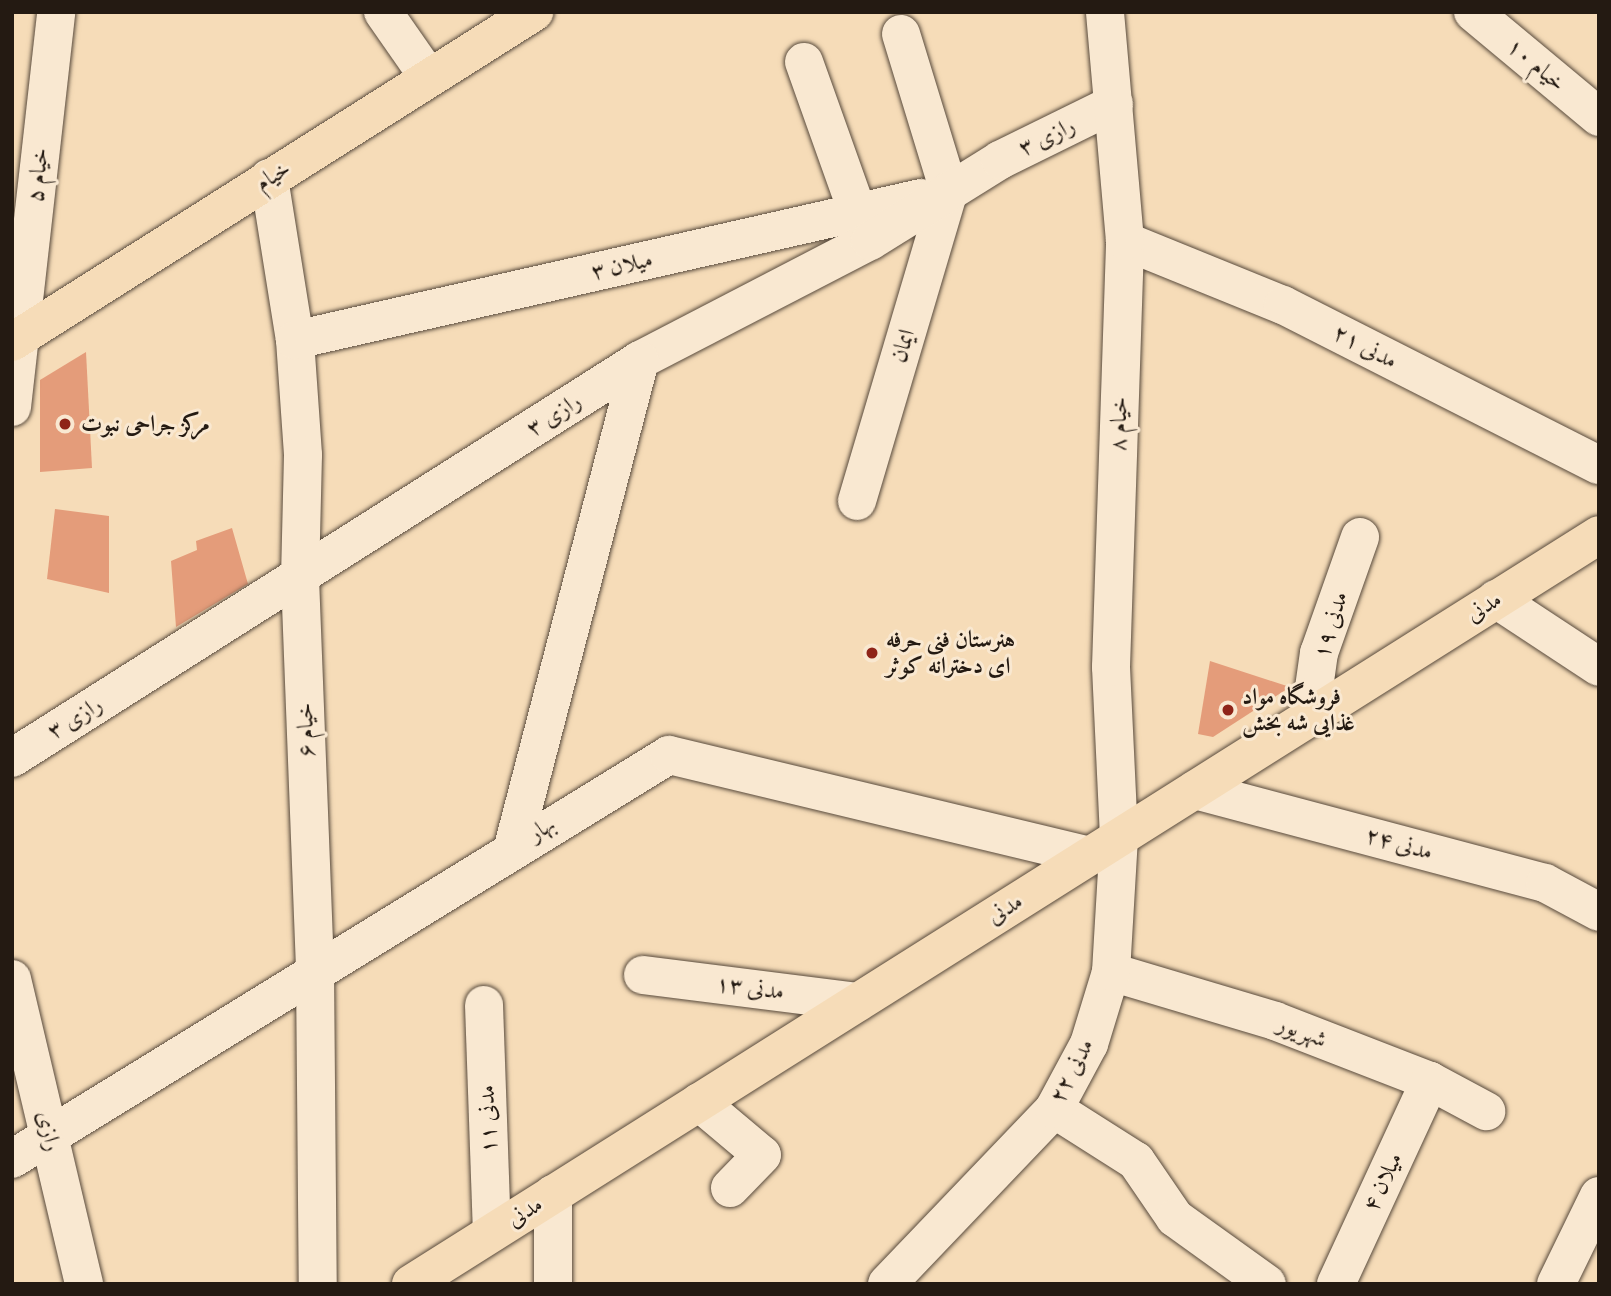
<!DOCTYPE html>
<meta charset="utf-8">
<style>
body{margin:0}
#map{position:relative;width:1611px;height:1296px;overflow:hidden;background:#f6dcb8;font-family:"IM FELL Double Pica",Amiri,serif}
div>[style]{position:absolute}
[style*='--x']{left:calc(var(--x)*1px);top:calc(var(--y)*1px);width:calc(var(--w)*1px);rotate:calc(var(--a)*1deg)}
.building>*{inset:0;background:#e49c7a}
.roads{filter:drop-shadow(0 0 2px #584a3c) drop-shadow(0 0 2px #584a3c)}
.minor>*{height:38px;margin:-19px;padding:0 19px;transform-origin:19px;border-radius:19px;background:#f9e8d1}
.major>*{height:38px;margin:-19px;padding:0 19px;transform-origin:19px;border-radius:19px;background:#f6dcb8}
.dots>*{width:19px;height:19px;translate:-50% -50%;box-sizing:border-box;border:4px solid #f9e8d1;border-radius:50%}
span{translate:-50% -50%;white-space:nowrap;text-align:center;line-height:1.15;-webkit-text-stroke:6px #f9e8d1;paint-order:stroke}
.street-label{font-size:23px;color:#241a12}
.poi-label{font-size:23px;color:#241a12;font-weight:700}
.left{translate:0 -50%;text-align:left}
.frame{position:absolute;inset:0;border:14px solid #241a12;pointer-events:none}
</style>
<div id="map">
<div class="building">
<i style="clip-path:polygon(86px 352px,92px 468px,40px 472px,40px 380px)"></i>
<i style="clip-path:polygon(55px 509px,109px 516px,109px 593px,47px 579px)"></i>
<i style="clip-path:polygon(232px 528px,248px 584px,176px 627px,171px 561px,197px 550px,196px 541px)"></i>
<i style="clip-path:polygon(1210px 661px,1290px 687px,1213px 737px,1198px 734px)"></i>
</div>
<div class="roads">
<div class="minor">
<i style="--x:383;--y:12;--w:80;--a:55.1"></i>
<i style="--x:1473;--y:12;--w:164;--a:39.8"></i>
<i style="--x:901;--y:34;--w:164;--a:73"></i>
<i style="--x:804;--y:62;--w:182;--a:70.4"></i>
<i style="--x:269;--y:178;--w:164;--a:80.9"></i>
<i style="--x:295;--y:340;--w:115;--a:86"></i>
<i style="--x:303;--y:455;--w:123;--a:91.4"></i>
<i style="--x:300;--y:578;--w:392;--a:87.8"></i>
<i style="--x:315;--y:970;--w:314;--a:89.5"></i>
<i style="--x:1125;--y:241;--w:170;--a:22.1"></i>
<i style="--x:1283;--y:305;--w:354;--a:26.9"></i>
<i style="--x:295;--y:340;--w:642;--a:-12.78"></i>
<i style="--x:12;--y:407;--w:397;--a:-83.6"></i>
<i style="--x:857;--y:501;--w:323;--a:-73.5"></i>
<i style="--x:1496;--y:599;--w:123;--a:33.4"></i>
<i style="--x:1310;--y:716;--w:64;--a:-81.9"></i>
<i style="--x:1319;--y:653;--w:123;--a:-70.5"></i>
<i style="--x:12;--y:758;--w:743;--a:-32.36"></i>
<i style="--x:640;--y:360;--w:259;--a:-27.4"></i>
<i style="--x:870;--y:241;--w:153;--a:-31.9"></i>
<i style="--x:1000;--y:160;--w:127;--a:-26.2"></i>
<i style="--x:1195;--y:790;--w:362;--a:14.9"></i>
<i style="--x:1545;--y:883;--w:61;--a:28.2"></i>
<i style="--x:513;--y:847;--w:503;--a:-75.38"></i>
<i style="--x:1111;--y:972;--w:171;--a:16.6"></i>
<i style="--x:1275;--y:1021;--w:166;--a:21.2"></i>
<i style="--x:1430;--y:1081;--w:64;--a:28.2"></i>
<i style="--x:643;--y:975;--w:216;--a:7.2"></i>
<i style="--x:12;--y:979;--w:313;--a:76.7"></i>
<i style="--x:484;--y:1005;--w:227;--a:88"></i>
<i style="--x:699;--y:1102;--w:82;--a:40.1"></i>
<i style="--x:762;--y:1155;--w:46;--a:134.1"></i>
<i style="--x:1054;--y:1109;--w:97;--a:32.4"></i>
<i style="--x:1136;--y:1161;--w:69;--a:55.6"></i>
<i style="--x:1175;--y:1218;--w:113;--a:35.7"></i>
<i style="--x:12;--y:1159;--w:771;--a:-31.59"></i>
<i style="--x:669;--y:755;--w:432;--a:13.5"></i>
<i style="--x:553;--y:1194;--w:90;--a:90"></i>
<i style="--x:887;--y:1284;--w:242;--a:-46.3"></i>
<i style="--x:1054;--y:1109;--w:74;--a:-61.7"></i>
<i style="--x:1089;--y:1044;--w:75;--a:-73"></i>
<i style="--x:1111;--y:972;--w:135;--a:-86.6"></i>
<i style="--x:1119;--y:837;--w:170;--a:-92.7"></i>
<i style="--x:1111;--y:667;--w:426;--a:-88.1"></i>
<i style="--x:1125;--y:241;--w:230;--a:-95"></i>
<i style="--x:1336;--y:1284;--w:224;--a:-65.2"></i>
<i style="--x:1556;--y:1284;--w:98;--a:-64"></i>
</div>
<div class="major">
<i style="--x:12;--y:342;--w:618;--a:-32.3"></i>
<i style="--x:411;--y:1284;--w:1404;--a:-32.23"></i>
</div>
</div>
<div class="dots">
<i style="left:65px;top:424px;background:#8f2418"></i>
<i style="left:872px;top:653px;background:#8f2418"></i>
<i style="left:1228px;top:710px;background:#8f2418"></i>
</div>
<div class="street-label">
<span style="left:1536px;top:65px;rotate:40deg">خیام ۱۰</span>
<span style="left:1047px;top:137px;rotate:-26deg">رازی ۳</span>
<span style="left:38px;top:175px;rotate:-84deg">خیام ۵</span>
<span style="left:273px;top:176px;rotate:-32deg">خیام</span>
<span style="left:622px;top:266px;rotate:-13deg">میلان ۳</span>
<span style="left:903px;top:346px;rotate:-73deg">ایمان</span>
<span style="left:1365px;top:347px;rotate:27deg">مدنی ۲۱</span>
<span style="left:554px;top:415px;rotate:-33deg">رازی ۳</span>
<span style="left:1119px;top:424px;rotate:-88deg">خیام ۸</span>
<span style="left:1484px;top:607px;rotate:-32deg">مدنی</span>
<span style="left:1331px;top:625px;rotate:-73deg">مدنی ۱۹</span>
<span style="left:75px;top:718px;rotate:-32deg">رازی ۳</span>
<span style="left:306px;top:730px;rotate:-92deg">خیام ۶</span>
<span style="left:542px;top:829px;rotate:-32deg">بهار</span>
<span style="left:1399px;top:844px;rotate:15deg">مدنی ۲۴</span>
<span style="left:1005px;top:909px;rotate:-32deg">مدنی</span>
<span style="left:750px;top:988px;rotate:7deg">مدنی ۱۳</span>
<span style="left:1302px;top:1032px;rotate:21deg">شهریور</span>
<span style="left:1072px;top:1071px;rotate:-63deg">مدنی ۲۲</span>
<span style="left:488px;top:1119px;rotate:-92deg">مدنی ۱۱</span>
<span style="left:49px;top:1131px;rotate:77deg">رازی</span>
<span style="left:1383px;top:1182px;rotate:-65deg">میلان ۴</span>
<span style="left:525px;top:1212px;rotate:-32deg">مدنی</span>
</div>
<div class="poi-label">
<span class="left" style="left:81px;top:424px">مرکز جراحی نبوت</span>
<span class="left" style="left:886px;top:653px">هنرستان فنی حرفه<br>ای دخترانه کوثر</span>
<span class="left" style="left:1242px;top:710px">فروشگاه مواد<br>غذایی شه بخش</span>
</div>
<div class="frame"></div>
</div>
